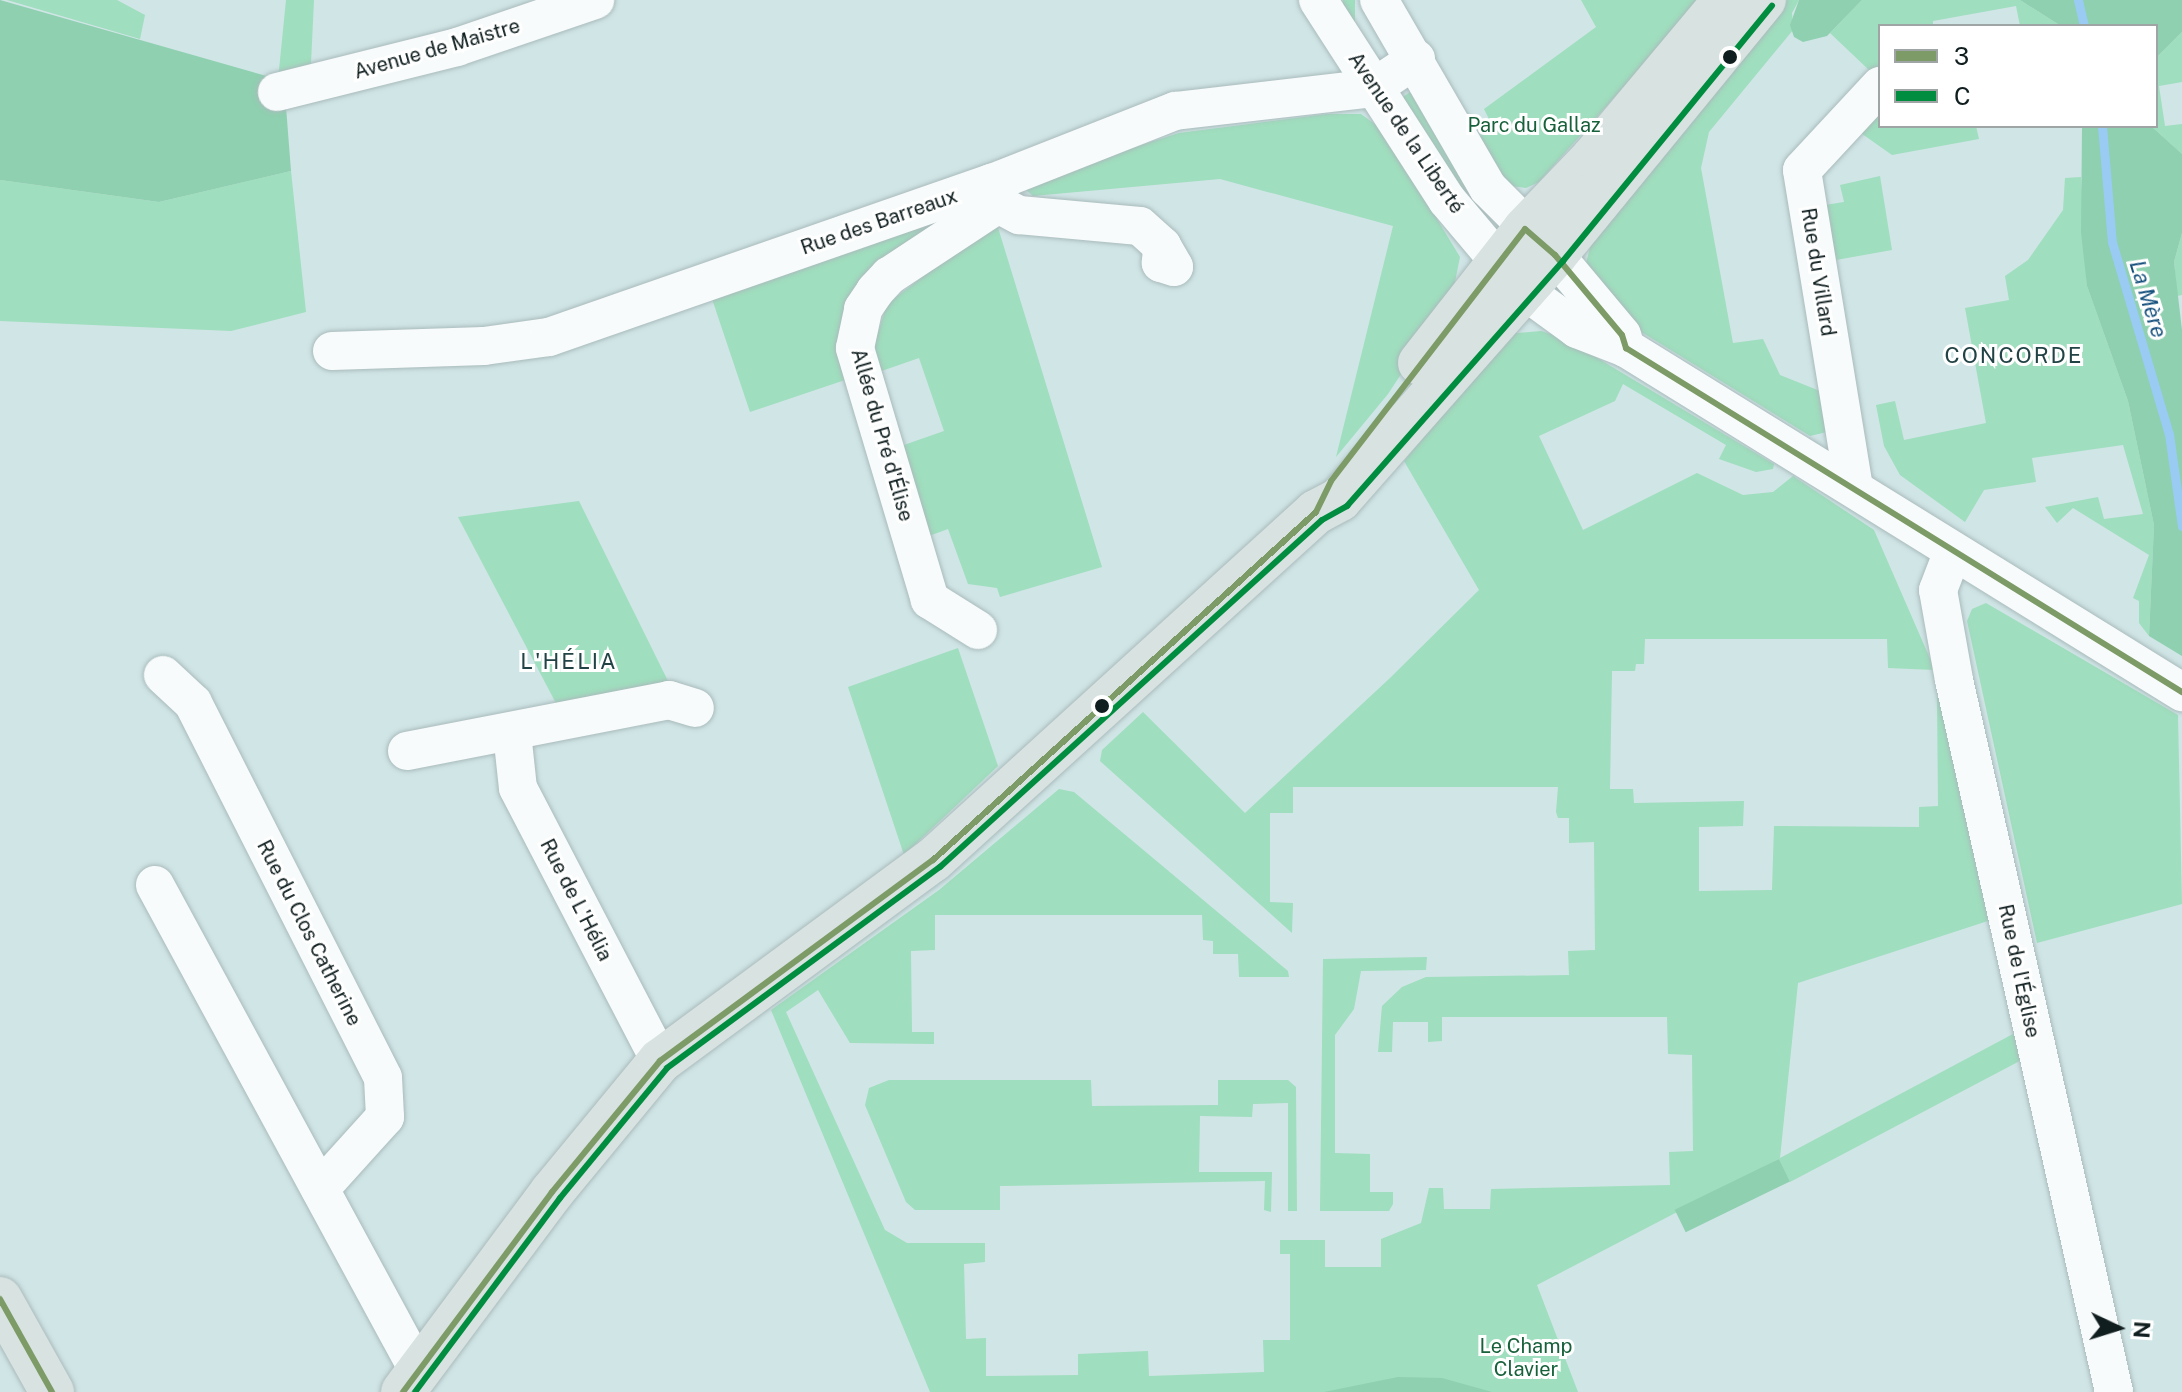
<!DOCTYPE html>
<meta charset="utf-8">
<style>
body{margin:0}
#map{position:relative;width:2182px;height:1392px;overflow:hidden;background:#d0e5e6;font-family:"Public Sans",sans-serif}
div>[style]{position:absolute}
[style*='--x']{left:calc(var(--x)*1px);top:calc(var(--y)*1px);width:calc(var(--w)*1px);rotate:calc(var(--a)*1deg)}
.green>*{inset:0;background:#9fdebe;transform-origin:0 0}
.forest>*{inset:0;background:#8fd0b0;transform-origin:0 0}
.stream>*{height:9px;margin:-4.5px;padding:0 4.5px;transform-origin:4.5px;border-radius:4.5px;background:#99cbf3}
.roads{filter:drop-shadow(0 0 2px #aabbbc) drop-shadow(0 0 2px #aabbbc)}
.minor>*{height:38px;margin:-19px;padding:0 19px;transform-origin:19px;border-radius:19px;background:#f8fbfb}
.major>*{height:44px;margin:-22px;padding:0 22px;transform-origin:22px;border-radius:22px;background:#d8e2e1}
.bus-1>*{height:6px;margin:-3px;padding:0 3px;transform-origin:3px;border-radius:3px;background:#7c9b66}
.bus-2>*{height:6px;margin:-3px;padding:0 3px;transform-origin:3px;border-radius:3px;background:#008d3f}
.dots>*{width:22px;height:22px;translate:-50% -50%;box-sizing:border-box;border:4px solid #fff;border-radius:50%}
span{translate:-50% -50%;white-space:nowrap;text-align:center;line-height:1.15;-webkit-text-stroke:6px #fff;paint-order:stroke}
.street-label{font-size:20px;color:#101e1f}
.park-label{font-size:20px;color:#17613b}
.water-label{font-size:22px;color:#15507d;font-style:italic}
.neighbourhood-label{font-size:22px;color:#224346;letter-spacing:2px}
.legend{position:absolute;left:1878px;top:24px;width:280px;height:104px;box-sizing:border-box;background:#fff;border:2px solid #9fa5a5;margin:0;padding:10px 14px;list-style:none;font-size:24px;color:#101e1f}
.legend li{display:flex;align-items:center;gap:16px;height:40px}
.legend b{width:40px;border:2px solid #9fa5a5}
.north{position:absolute;left:2078px;top:1288px;width:80px;height:80px;-webkit-text-stroke:6px #fff;paint-order:stroke;rotate:94deg;font-size:22px;font-weight:700;line-height:32px;text-align:center;color:#101e1f}
.north::after{content:'';display:block;margin:auto;width:28px;height:36px;background:#101e1f;clip-path:polygon(50% 0,100% 100%,50% 72%,0 100%)}
</style>
<div id="map">
<div class="green">
<i style="clip-path:polygon(7px 0,117px 0,145px 15px,140px 39px)"></i>
<i style="clip-path:polygon(286px 0,314px 0,310px 84px,278px 80px)"></i>
<i style="left:1343px;top:0;width:12px;height:62px"></i>
<i style="clip-path:polygon(1581px 0,1701px 0,1539px 182px,1526px 188px,1504px 185px,1475px 142px,1491px 123px,1484px 109px,1596px 27px)"></i>
<i style="clip-path:polygon(1787px 0,1799px 0,1792px 13px,1793px 30px,1709px 132px,1701px 168px,1733px 343px,1763px 339px,1780px 375px,1820px 391px,1831px 431px,1810px 436px,1609px 312px,1586px 263px,1594px 232px)"></i>
<i style="clip-path:polygon(1862px 0,2020px 0,2061px 26px,2020px 26px,2016px 6px,1933px 21px,1933px 26px,1880px 26px,1880px 65px,1870px 71px,1830px 33px)"></i>
<i style="clip-path:polygon(2182px 32px,2182px 82px,2159px 86px,2165px 126px,2182px 124px,2182px 154px,2151px 126px,2156px 126px,2156px 58px)"></i>
<i style="clip-path:polygon(1410px 92px,1469px 193px,1463px 197px,1403px 97px)"></i>
<i style="clip-path:polygon(1880px 107px,1880px 126px,1976px 126px,1979px 139px,1892px 155px,1858px 131px)"></i>
<i style="clip-path:polygon(1327px 114px,1361px 114px,1383px 130px,1460px 257px,1453px 292px,1432px 327px,1388px 394px,1336px 457px,1393px 226px,1220px 179px,1033px 196px,1024px 188px,1047px 175px,1179px 133px)"></i>
<i style="clip-path:polygon(291px 171px,306px 312px,231px 331px,0 321px,0 180px,159px 202px)"></i>
<i style="clip-path:polygon(1880px 176px,1892px 250px,1836px 260px,1825px 205px,1844px 202px,1840px 185px)"></i>
<i style="clip-path:polygon(2081px 177px,2087px 286px,2128px 401px,2154px 525px,2149px 636px,2139px 623px,2139px 601px,2133px 598px,2149px 555px,2073px 508px,2057px 523px,2045px 507px,2098px 497px,2104px 519px,2143px 514px,2123px 445px,2032px 458px,2036px 482px,1984px 490px,1965px 522px,1900px 475px,1884px 446px,1876px 405px,1895px 401px,1904px 440px,1986px 423px,1965px 308px,2009px 300px,2005px 276px,2028px 260px,2063px 210px,2065px 178px)"></i>
<i style="clip-path:polygon(976px 196px,883px 267px,845px 380px,750px 412px,710px 293px)"></i>
<i style="clip-path:polygon(996px 221px,1102px 567px,1000px 597px,997px 588px,968px 584px,948px 529px,929px 536px,901px 446px,944px 431px,919px 358px,873px 374px,872px 352px,887px 304px)"></i>
<i style="clip-path:polygon(2182px 233px,2182px 295px,2177px 296px,2174px 262px)"></i>
<i style="clip-path:polygon(1541px 331px,1564px 338px,1774px 464px,1773px 469px,1756px 472px,1719px 459px,1726px 445px,1623px 384px,1615px 401px,1539px 436px,1583px 530px,1697px 473px,1743px 495px,1773px 492px,1793px 476px,1874px 530px,1935px 670px,1888px 668px,1887px 639px,1645px 639px,1644px 664px,1636px 664px,1635px 671px,1612px 671px,1610px 789px,1633px 789px,1634px 803px,1744px 801px,1743px 826px,1699px 827px,1699px 891px,1772px 890px,1774px 826px,1919px 827px,1919px 807px,1938px 806px,1937px 696px,1950px 710px,2000px 917px,1798px 983px,1780px 1158px,2028px 1026px,2033px 1054px,1790px 1182px,1779px 1159px,1537px 1285px,1578px 1392px,930px 1392px,771px 1010px,939px 890px,1059px 789px,1074px 792px,1288px 971px,1289px 977px,1239px 977px,1238px 954px,1213px 954px,1213px 941px,1203px 940px,1202px 915px,935px 915px,935px 950px,911px 951px,912px 1032px,934px 1032px,934px 1044px,850px 1043px,818px 990px,786px 1012px,885px 1230px,907px 1243px,985px 1243px,985px 1262px,964px 1264px,966px 1339px,986px 1338px,986px 1376px,1078px 1375px,1078px 1354px,1148px 1351px,1149px 1376px,1264px 1372px,1263px 1340px,1290px 1340px,1290px 1254px,1280px 1254px,1280px 1240px,1325px 1240px,1325px 1267px,1381px 1267px,1381px 1239px,1421px 1223px,1429px 1188px,1443px 1188px,1444px 1209px,1490px 1209px,1491px 1189px,1670px 1185px,1669px 1152px,1693px 1151px,1692px 1055px,1668px 1054px,1667px 1017px,1442px 1017px,1442px 1041px,1428px 1042px,1428px 1022px,1393px 1022px,1392px 1052px,1378px 1052px,1382px 1006px,1402px 987px,1426px 977px,1569px 975px,1568px 951px,1595px 950px,1594px 842px,1569px 843px,1569px 818px,1558px 818px,1556px 812px,1558px 787px,1293px 787px,1293px 813px,1270px 813px,1270px 902px,1293px 903px,1292px 933px,1100px 761px,1102px 750px,1143px 712px,1245px 813px,1390px 678px,1479px 590px,1404px 461px,1507px 334px)"></i>
<i style="clip-path:polygon(579px 501px,669px 683px,559px 709px,458px 517px)"></i>
<i style="clip-path:polygon(1986px 603px,2178px 715px,2182px 904px,2037px 943px,1967px 621px,1972px 609px)"></i>
<i style="clip-path:polygon(958px 648px,998px 766px,904px 855px,848px 687px)"></i>
<i style="clip-path:polygon(1427px 957px,1426px 970px,1361px 971px,1354px 1009px,1335px 1035px,1335px 1153px,1370px 1154px,1370px 1192px,1393px 1192px,1393px 1204px,1389px 1211px,1320px 1211px,1323px 959px)"></i>
<i style="clip-path:polygon(889px 1080px,1091px 1080px,1092px 1106px,1218px 1105px,1218px 1080px,1288px 1080px,1296px 1087px,1297px 1211px,1288px 1211px,1288px 1103px,1253px 1104px,1252px 1117px,1200px 1116px,1199px 1172px,1272px 1172px,1271px 1212px,1264px 1210px,1265px 1181px,1000px 1186px,1000px 1210px,915px 1210px,906px 1202px,865px 1105px,869px 1088px)"></i>
</div>
<div class="forest">
<i style="clip-path:polygon(0 0,284px 81px,291px 171px,159px 202px,0 180px)"></i>
<i style="clip-path:polygon(1799px 0,1862px 0,1827px 36px,1803px 42px,1794px 37px,1790px 25px)"></i>
<i style="clip-path:polygon(2020px 0,2182px 0,2182px 32px,2156px 58px,2156px 26px,2061px 26px)"></i>
<i style="clip-path:polygon(2082px 126px,2151px 126px,2182px 154px,2182px 233px,2174px 262px,2182px 330px,2182px 656px,2149px 636px,2154px 525px,2128px 401px,2087px 286px,2081px 232px)"></i>
<i style="left:1779px;top:1159px;width:25px;height:116px;rotate:64deg"></i>
<i style="clip-path:polygon(1398px 1377px,1442px 1378px,1492px 1392px,1324px 1392px)"></i>
</div>
<div class="stream">
<i style="--x:2078;--y:0;--w:27;--a:77"></i>
<i style="--x:2102;--y:126;--w:116;--a:85.1"></i>
<i style="--x:2112;--y:242;--w:200;--a:73.5"></i>
<i style="--x:2169;--y:434;--w:93;--a:82"></i>
</div>
<div class="roads">
<div class="minor">
<i style="--x:1318;--y:0;--w:238;--a:57.2"></i>
<i style="--x:1447;--y:200;--w:116;--a:49.9"></i>
<i style="--x:1522;--y:289;--w:68;--a:36"></i>
<i style="--x:1577;--y:329;--w:53;--a:21.2"></i>
<i style="--x:1626;--y:348;--w:654;--a:31.75"></i>
<i style="--x:1379;--y:0;--w:217;--a:59.9"></i>
<i style="--x:1488;--y:188;--w:95;--a:45"></i>
<i style="--x:1555;--y:255;--w:104;--a:50.1"></i>
<i style="--x:1622;--y:335;--w:14;--a:73"></i>
<i style="--x:277;--y:92;--w:186;--a:-14"></i>
<i style="--x:457;--y:47;--w:146;--a:-18.8"></i>
<i style="--x:998;--y:204;--w:24;--a:28"></i>
<i style="--x:1019;--y:215;--w:121;--a:5.2"></i>
<i style="--x:1140;--y:226;--w:30;--a:42"></i>
<i style="--x:1162;--y:246;--w:24;--a:60"></i>
<i style="--x:1174;--y:267;--w:14;--a:-163"></i>
<i style="--x:1161;--y:263;--w:17;--a:-87"></i>
<i style="--x:332;--y:351;--w:152;--a:-1.9"></i>
<i style="--x:484;--y:346;--w:66;--a:-7.9"></i>
<i style="--x:549;--y:337;--w:469;--a:-19.2"></i>
<i style="--x:992;--y:183;--w:197;--a:-21.5"></i>
<i style="--x:1175;--y:111;--w:199;--a:-6.6"></i>
<i style="--x:1373;--y:88;--w:52;--a:-34"></i>
<i style="--x:1854;--y:488;--w:322;--a:-99.3"></i>
<i style="--x:1802;--y:170;--w:115;--a:-47.1"></i>
<i style="--x:1953;--y:551;--w:42;--a:111"></i>
<i style="--x:1938;--y:590;--w:91;--a:79.9"></i>
<i style="--x:1954;--y:680;--w:730;--a:77.33"></i>
<i style="--x:978;--y:630;--w:57;--a:-148"></i>
<i style="--x:930;--y:600;--w:263;--a:-106.6"></i>
<i style="--x:855;--y:348;--w:40;--a:-78"></i>
<i style="--x:863;--y:309;--w:22;--a:-56"></i>
<i style="--x:875;--y:291;--w:21;--a:-47"></i>
<i style="--x:889;--y:276;--w:131;--a:-33.4"></i>
<i style="--x:998;--y:204;--w:22;--a:-106"></i>
<i style="--x:163;--y:675;--w:41;--a:43"></i>
<i style="--x:193;--y:703;--w:420;--a:63.1"></i>
<i style="--x:383;--y:1078;--w:39;--a:87"></i>
<i style="--x:385;--y:1117;--w:97;--a:132.1"></i>
<i style="--x:512;--y:733;--w:55;--a:83.8"></i>
<i style="--x:518;--y:788;--w:308;--a:62.5"></i>
<i style="--x:407;--y:751;--w:267;--a:-11"></i>
<i style="--x:669;--y:700;--w:27;--a:17"></i>
<i style="--x:155;--y:885;--w:552;--a:61.53"></i>
</div>
<div class="major">
<i style="--x:1420;--y:363;--w:170;--a:-51.9"></i>
<i style="--x:1525;--y:229;--w:98;--a:-46.2"></i>
<i style="--x:1593;--y:158;--w:206;--a:-50.1"></i>
<i style="--x:0;--y:1299;--w:107;--a:60.8"></i>
<i style="--x:403;--y:1392;--w:249;--a:-53.3"></i>
<i style="--x:552;--y:1192;--w:170;--a:-50.5"></i>
<i style="--x:660;--y:1061;--w:339;--a:-36.4"></i>
<i style="--x:933;--y:860;--w:517;--a:-42.26"></i>
<i style="--x:1316;--y:512;--w:27;--a:-28"></i>
<i style="--x:1340;--y:499;--w:325;--a:-48.6"></i>
<i style="--x:1555;--y:255;--w:330;--a:-50.7"></i>
</div>
</div>
<div class="bus-1">
<i style="--x:0;--y:1299;--w:107;--a:60.8"></i>
<i style="--x:403;--y:1392;--w:249;--a:-53.3"></i>
<i style="--x:552;--y:1192;--w:170;--a:-50.5"></i>
<i style="--x:660;--y:1061;--w:339;--a:-36.4"></i>
<i style="--x:933;--y:860;--w:517;--a:-42.26"></i>
<i style="--x:1316;--y:512;--w:34;--a:-64"></i>
<i style="--x:1331;--y:481;--w:318;--a:-52.4"></i>
<i style="--x:1525;--y:229;--w:40;--a:41"></i>
<i style="--x:1555;--y:255;--w:104;--a:50.1"></i>
<i style="--x:1622;--y:335;--w:14;--a:73"></i>
<i style="--x:1626;--y:348;--w:654;--a:31.75"></i>
</div>
<div class="bus-2">
<i style="--x:415;--y:1392;--w:242;--a:-53.2"></i>
<i style="--x:560;--y:1198;--w:168;--a:-50.5"></i>
<i style="--x:667;--y:1068;--w:339;--a:-36.4"></i>
<i style="--x:940;--y:867;--w:516;--a:-42.25"></i>
<i style="--x:1322;--y:520;--w:29;--a:-29"></i>
<i style="--x:1347;--y:506;--w:327;--a:-48.6"></i>
<i style="--x:1563;--y:261;--w:330;--a:-50.7"></i>
</div>
<div class="dots">
<i style="left:1730px;top:57px;background:#101e1f"></i>
<i style="left:1102px;top:706px;background:#101e1f"></i>
</div>
<div class="street-label">
<span style="left:437px;top:49px;rotate:-16deg">Avenue de Maistre</span>
<span style="left:1406px;top:133px;rotate:56deg">Avenue de la Liberté</span>
<span style="left:879px;top:222px;rotate:-19deg">Rue des Barreaux</span>
<span style="left:1818px;top:272px;rotate:81deg">Rue du Villard</span>
<span style="left:882px;top:435px;rotate:74deg">Allée du Pré d'Élise</span>
<span style="left:576px;top:900px;rotate:63deg">Rue de L'Hélia</span>
<span style="left:309px;top:933px;rotate:63deg">Rue du Clos Catherine</span>
<span style="left:2019px;top:971px;rotate:78deg">Rue de l'Église</span>
</div>
<div class="park-label">
<span style="left:1534px;top:125px">Parc du Gallaz</span>
<span style="left:1526px;top:1358px">Le Champ<br>Clavier</span>
</div>
<div class="water-label">
<span style="left:2148px;top:299px;rotate:73deg">La Mère</span>
</div>
<div class="neighbourhood-label">
<span style="left:2014px;top:356px">CONCORDE</span>
<span style="left:569px;top:662px">L'HÉLIA</span>
</div>
<ul class="legend">
<li><b style="height:10px;background:#7c9b66"></b>3</li>
<li><b style="height:10px;background:#008d3f"></b>C</li>
</ul>
<div class="north">N</div>
</div>
